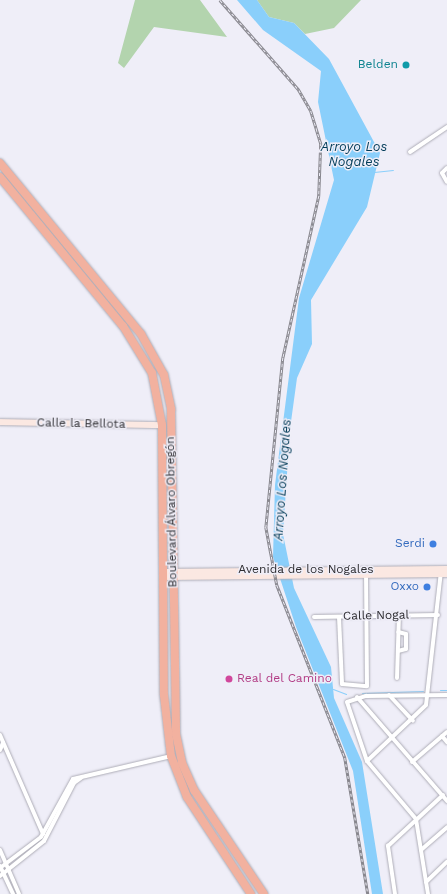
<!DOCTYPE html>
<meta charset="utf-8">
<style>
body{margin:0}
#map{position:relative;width:447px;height:894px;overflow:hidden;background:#efeef8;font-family:"Work Sans",sans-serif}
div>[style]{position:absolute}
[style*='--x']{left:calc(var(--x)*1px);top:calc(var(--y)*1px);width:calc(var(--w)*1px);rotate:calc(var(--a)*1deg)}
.green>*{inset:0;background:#b3d4ae}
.water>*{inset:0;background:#8acffb}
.stream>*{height:1px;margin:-0.5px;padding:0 0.5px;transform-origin:0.5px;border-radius:0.5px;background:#8acffb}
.roads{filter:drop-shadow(0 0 1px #aeadb7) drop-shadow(0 0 1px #aeadb7)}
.street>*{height:4px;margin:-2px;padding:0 2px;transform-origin:2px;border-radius:2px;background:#fff}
.secondary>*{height:6px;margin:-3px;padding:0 3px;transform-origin:3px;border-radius:3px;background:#fbe8e2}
.highway>*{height:8px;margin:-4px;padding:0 4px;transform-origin:4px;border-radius:4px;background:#f2b19f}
.rail>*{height:2.5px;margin-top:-1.25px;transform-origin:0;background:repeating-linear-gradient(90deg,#efeef8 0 3px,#87868d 0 6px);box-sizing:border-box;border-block:1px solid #87868d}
.dots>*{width:11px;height:11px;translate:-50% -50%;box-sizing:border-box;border:2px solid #efeef8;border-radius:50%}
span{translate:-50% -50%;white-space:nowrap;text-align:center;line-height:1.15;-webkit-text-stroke:3px #efeef8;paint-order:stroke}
.culture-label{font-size:12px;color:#0d838f}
.right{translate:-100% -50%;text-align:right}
.street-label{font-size:12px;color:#2d2c30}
.shop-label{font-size:12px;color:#366cbe}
.hotel-label{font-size:12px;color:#b23c85}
.left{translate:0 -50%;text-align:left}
.water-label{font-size:13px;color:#013b58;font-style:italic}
</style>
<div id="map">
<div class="green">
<i style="clip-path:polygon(135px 0,200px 0,227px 37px,154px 27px,124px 68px,118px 63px)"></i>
<i style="clip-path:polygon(257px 0,361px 0,334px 28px,305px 34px,294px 23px,269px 17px)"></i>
</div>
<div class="water">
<i style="clip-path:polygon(237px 0,257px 0,269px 17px,294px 23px,329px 59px,380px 153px,367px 207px,311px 300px,312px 344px,297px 378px,290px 429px,283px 534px,294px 588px,331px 667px,334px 698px,362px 762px,383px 894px,372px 894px,353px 771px,296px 627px,273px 557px,275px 485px,299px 298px,334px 180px,318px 102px,321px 71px,263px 30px)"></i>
</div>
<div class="stream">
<i style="--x:374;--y:172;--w:19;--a:-6"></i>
<i style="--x:333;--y:689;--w:14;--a:21"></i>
<i style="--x:440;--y:690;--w:7;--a:0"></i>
<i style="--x:362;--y:693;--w:61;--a:-1.9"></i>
</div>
<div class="roads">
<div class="street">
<i style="--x:410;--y:152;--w:45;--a:-34"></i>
<i style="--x:447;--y:168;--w:7;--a:135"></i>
<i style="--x:442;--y:173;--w:10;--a:61"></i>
<i style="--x:314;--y:617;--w:124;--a:-0.9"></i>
<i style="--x:339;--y:617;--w:67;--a:87.4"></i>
<i style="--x:342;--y:684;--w:25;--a:5"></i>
<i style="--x:367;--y:686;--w:112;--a:-90.5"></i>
<i style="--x:398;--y:651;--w:8;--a:-14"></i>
<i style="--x:406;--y:649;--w:15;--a:-90"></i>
<i style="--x:406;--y:634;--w:8;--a:-166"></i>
<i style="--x:397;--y:678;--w:62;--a:-88.2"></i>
<i style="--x:389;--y:695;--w:35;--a:47"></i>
<i style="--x:357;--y:697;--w:138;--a:49.1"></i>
<i style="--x:0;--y:735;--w:108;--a:66.5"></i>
<i style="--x:442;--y:736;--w:8;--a:50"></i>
<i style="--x:0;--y:750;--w:8;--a:-67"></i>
<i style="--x:367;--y:761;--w:81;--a:-43.5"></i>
<i style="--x:426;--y:705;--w:134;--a:-83.6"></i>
<i style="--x:412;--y:762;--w:46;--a:-40.6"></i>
<i style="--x:0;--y:850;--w:48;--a:66.6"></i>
<i style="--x:421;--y:850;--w:35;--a:-41"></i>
<i style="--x:0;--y:866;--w:31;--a:65"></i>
<i style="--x:0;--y:868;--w:51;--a:-37.1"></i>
<i style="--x:41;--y:837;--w:66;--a:-61.1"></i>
<i style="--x:73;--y:779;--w:101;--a:-13.2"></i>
<i style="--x:0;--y:876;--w:56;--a:-38.5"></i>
<i style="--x:44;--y:841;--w:65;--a:-62.7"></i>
<i style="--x:74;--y:783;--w:9;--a:-36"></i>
<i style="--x:426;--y:882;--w:29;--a:-44"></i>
<i style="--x:395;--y:894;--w:49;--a:-98.3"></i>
<i style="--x:388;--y:846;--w:75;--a:-42.8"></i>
<i style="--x:428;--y:894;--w:76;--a:-99.1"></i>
<i style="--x:416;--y:819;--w:76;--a:-130.2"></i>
<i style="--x:367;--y:761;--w:62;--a:-108.7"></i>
<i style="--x:347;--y:702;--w:20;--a:-18"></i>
<i style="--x:366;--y:696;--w:81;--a:-0.7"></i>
</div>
<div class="secondary">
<i style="--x:0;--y:422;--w:162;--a:1.1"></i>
<i style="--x:164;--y:572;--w:283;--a:-0.6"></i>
<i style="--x:164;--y:577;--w:283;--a:-0.6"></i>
</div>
<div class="highway">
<i style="--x:0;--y:163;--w:222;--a:50.5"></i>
<i style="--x:141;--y:334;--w:47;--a:60.7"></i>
<i style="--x:164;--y:375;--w:35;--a:78"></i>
<i style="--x:171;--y:409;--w:325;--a:89.1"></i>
<i style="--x:176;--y:734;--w:30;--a:78"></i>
<i style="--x:182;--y:763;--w:30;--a:66"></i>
<i style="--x:194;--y:790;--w:125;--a:56.1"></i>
<i style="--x:0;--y:177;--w:193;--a:50.5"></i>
<i style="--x:123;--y:326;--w:55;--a:58.3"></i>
<i style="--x:152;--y:373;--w:53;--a:79.1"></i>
<i style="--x:162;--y:425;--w:270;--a:89.6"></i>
<i style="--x:164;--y:695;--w:61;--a:83.5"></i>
<i style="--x:171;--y:756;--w:44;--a:68.7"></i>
<i style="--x:187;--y:797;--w:116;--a:56.6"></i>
</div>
</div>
<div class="rail">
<i style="--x:220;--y:0;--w:120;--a:48.7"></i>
<i style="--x:299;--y:90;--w:24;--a:60"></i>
<i style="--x:311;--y:111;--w:34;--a:73"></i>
<i style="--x:321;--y:143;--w:53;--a:92.2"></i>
<i style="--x:319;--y:196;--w:166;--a:102.5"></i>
<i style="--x:283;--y:358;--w:170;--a:95.7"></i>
<i style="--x:266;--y:527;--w:59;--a:79.3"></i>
<i style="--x:277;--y:585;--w:186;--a:68.5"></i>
<i style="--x:345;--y:758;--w:138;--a:80.4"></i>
</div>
<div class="dots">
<i style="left:406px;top:65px;background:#0f9aa8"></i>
<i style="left:433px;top:544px;background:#3f7fe0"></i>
<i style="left:427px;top:587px;background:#3f7fe0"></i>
<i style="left:229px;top:679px;background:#d1479c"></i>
</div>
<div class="culture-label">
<span class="right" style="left:398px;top:65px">Belden</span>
</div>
<div class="street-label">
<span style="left:81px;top:424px;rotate:1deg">Calle la Bellota</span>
<span style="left:172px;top:512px;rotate:-91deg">Boulevard Álvaro Obregón</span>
<span style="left:306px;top:570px">Avenida de los Nogales</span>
<span style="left:376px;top:616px;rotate:-1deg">Calle Nogal</span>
</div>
<div class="shop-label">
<span class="right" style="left:425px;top:544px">Serdi</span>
<span class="right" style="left:419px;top:587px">Oxxo</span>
</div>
<div class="hotel-label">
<span class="left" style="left:237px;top:679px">Real del Camino</span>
</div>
<div class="water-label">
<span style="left:354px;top:155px">Arroyo Los<br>Nogales</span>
<span style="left:283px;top:480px;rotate:-86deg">Arroyo Los Nogales</span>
</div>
</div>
